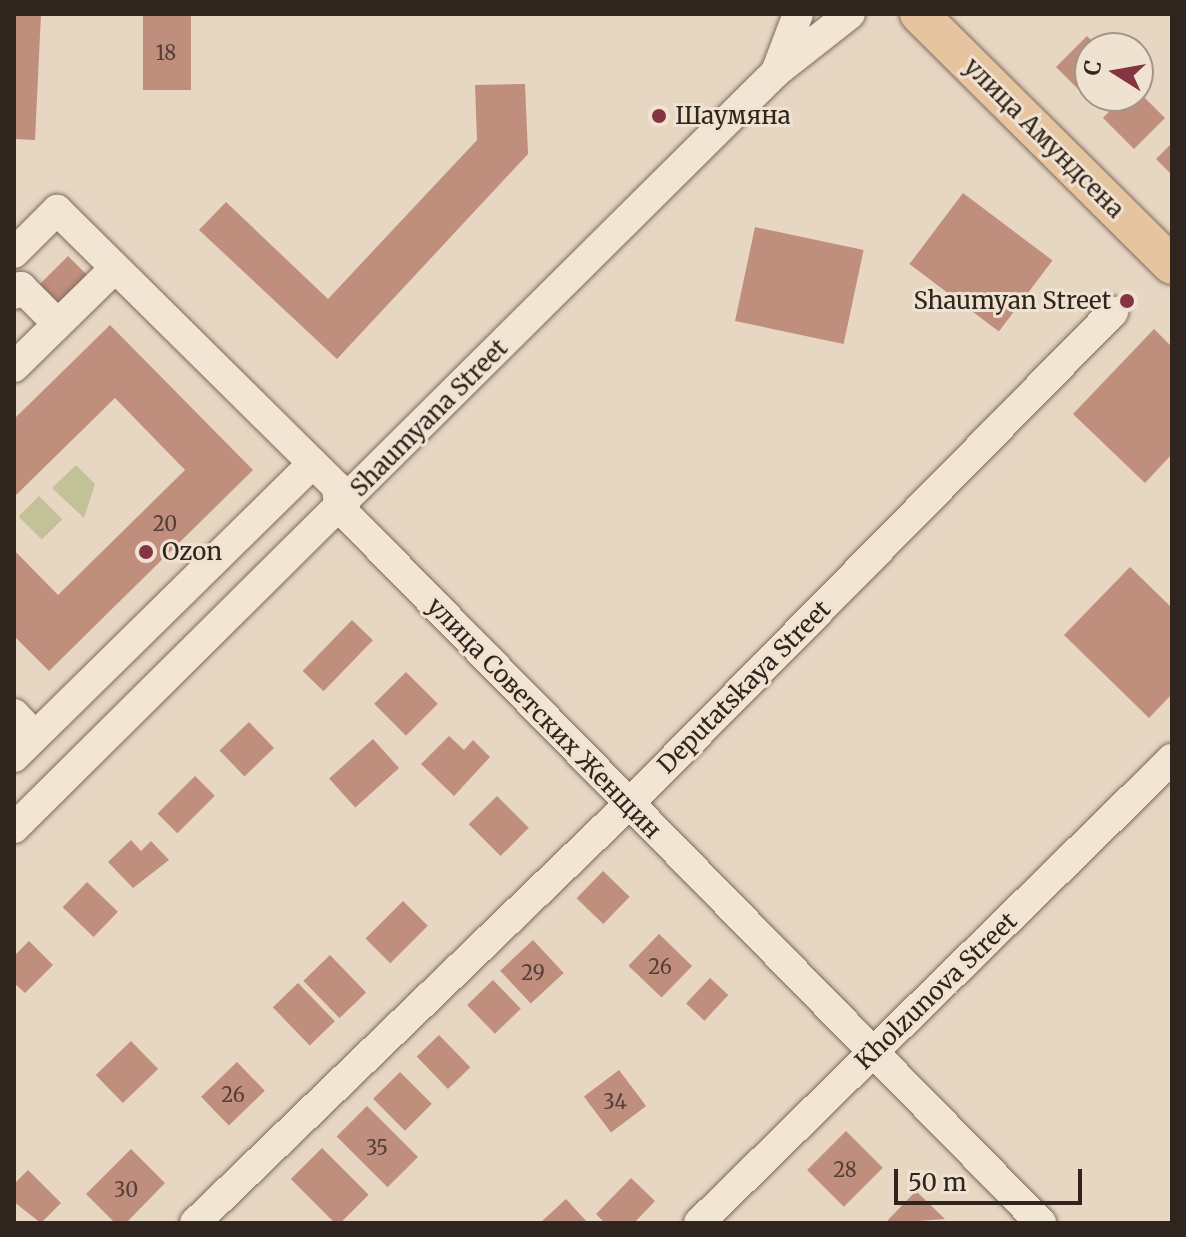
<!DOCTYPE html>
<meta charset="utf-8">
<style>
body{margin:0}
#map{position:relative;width:1186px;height:1237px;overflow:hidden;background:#e7d6c2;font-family:Merriweather,serif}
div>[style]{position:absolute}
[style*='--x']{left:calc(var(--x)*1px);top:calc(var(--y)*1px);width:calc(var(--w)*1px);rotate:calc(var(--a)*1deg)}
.green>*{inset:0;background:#c3c198;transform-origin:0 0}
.building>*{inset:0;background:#c08e7d;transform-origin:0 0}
.roads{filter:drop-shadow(0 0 2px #7f695c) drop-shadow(0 0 2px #7f695c)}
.minor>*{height:30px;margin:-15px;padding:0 15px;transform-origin:15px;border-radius:15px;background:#f3e5d4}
.major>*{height:38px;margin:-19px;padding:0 19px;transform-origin:19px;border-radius:19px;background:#e6c49f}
.dots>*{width:22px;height:22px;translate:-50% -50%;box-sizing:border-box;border:4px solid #f0e2d1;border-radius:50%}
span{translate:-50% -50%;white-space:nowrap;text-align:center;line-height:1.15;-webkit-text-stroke:6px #f0e2d1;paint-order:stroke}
.number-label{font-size:20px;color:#543e36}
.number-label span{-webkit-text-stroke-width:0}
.poi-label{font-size:24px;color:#30241e}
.left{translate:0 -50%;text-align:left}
.right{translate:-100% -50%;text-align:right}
.street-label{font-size:24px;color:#30241e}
.frame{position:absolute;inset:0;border:16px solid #30241e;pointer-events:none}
.north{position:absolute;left:1074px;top:32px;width:80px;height:80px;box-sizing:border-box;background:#f0e2d1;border:2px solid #a39689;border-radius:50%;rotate:281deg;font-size:22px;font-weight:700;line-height:32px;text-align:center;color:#30241e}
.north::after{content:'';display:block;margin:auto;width:28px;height:36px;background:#853442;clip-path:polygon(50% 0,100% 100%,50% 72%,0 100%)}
.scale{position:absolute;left:894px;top:1169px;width:188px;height:36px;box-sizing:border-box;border:4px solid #30241e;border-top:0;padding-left:10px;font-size:24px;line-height:28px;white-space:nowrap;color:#30241e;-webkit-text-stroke:6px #f0e2d1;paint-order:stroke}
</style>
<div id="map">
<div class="green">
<i style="clip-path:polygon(76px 465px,95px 484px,84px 518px,52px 488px)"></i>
<i style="left:39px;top:496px;width:33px;height:29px;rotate:45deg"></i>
</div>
<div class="building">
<i style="clip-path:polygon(14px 14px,41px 14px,35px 140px,14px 139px)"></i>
<i style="left:143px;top:14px;width:48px;height:76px"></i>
<i style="clip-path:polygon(1087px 36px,1099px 48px,1090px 48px,1088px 99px,1056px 67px)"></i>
<i style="clip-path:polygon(525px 84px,528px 154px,337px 359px,199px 230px,226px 202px,328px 299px,477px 140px,475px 85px)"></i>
<i style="clip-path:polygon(1138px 91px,1165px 118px,1134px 149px,1103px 118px,1124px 96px,1138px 96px)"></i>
<i style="clip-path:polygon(1172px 143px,1172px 175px,1156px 159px)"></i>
<i style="left:963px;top:193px;width:112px;height:89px;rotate:37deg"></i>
<i style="left:755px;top:227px;width:111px;height:96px;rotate:12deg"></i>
<i style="left:68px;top:256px;width:28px;height:40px;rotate:45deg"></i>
<i style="clip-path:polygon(110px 325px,253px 470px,49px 671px,14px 636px,14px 550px,58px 595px,185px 470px,115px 398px,14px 497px,14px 419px)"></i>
<i style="clip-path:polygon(1154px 329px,1172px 347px,1172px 454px,1145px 483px,1073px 414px)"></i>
<i style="clip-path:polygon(1130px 567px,1172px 608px,1172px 694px,1149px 718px,1064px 635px)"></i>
<i style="left:352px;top:620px;width:29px;height:71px;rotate:44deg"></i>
<i style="left:406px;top:672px;width:45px;height:45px;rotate:45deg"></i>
<i style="left:249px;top:722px;width:36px;height:41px;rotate:46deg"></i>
<i style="clip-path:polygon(449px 736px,464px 750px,473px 740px,490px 757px,454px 796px,421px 764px)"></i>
<i style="left:373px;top:739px;width:39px;height:59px;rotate:48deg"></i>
<i style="left:195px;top:776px;width:28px;height:53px;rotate:45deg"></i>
<i style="left:497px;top:796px;width:45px;height:40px;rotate:45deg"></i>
<i style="clip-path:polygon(131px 840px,141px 851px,151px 841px,169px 860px,133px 888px,108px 862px)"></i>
<i style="left:603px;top:871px;width:37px;height:38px;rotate:44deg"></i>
<i style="left:87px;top:882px;width:43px;height:35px;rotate:44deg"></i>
<i style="left:403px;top:901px;width:35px;height:53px;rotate:45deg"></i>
<i style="left:659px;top:934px;width:46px;height:44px;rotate:44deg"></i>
<i style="left:533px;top:940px;width:45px;height:45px;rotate:47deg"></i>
<i style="clip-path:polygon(29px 941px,53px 965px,25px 993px,14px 983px,14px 956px)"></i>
<i style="left:330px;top:955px;width:52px;height:37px;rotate:46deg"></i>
<i style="left:710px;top:978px;width:25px;height:35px;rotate:43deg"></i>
<i style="left:493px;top:980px;width:40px;height:36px;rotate:46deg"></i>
<i style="left:298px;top:983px;width:53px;height:35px;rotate:46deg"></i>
<i style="left:439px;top:1035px;width:45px;height:31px;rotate:46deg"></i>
<i style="left:131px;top:1041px;width:39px;height:49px;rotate:46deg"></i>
<i style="left:237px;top:1062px;width:40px;height:50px;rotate:46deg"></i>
<i style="left:619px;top:1070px;width:45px;height:44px;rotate:53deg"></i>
<i style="left:400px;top:1072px;width:45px;height:38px;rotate:45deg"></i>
<i style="left:367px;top:1106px;width:72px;height:43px;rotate:45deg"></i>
<i style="left:846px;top:1131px;width:52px;height:55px;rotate:45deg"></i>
<i style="left:322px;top:1148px;width:66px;height:44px;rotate:45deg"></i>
<i style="clip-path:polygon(131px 1149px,165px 1183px,126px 1223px,115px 1223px,86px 1194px)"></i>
<i style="clip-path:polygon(28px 1170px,61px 1203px,41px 1223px,14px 1202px,14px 1184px)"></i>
<i style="clip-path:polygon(631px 1178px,655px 1201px,634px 1223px,605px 1223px,596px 1214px)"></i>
<i style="clip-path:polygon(916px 1191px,945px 1219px,890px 1223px,888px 1220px)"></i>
<i style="clip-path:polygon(566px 1199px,588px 1223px,540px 1223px)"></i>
</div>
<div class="roads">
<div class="minor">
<i style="--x:776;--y:72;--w:62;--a:-69.2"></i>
<i style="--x:14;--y:253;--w:61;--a:-45"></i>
<i style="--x:57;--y:210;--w:394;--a:44.7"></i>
<i style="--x:337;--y:487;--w:20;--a:84"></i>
<i style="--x:339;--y:507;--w:1003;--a:45.57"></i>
<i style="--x:14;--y:294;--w:10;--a:-45"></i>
<i style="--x:21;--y:287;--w:52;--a:45"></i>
<i style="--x:14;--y:367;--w:141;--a:-44.4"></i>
<i style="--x:14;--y:714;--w:30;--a:46"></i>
<i style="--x:14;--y:757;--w:419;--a:-44.5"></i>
<i style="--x:14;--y:828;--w:1073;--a:-44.77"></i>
<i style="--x:776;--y:72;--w:94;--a:-38.1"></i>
<i style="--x:195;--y:1223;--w:602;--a:-43.99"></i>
<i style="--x:628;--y:805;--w:692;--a:-45.47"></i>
<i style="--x:699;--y:1223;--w:663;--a:-44.45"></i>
</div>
<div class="major">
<i style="--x:919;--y:14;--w:356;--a:44.8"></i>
</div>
</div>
<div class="dots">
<i style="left:659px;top:116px;background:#853442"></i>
<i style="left:1127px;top:301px;background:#853442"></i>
<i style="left:146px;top:552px;background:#853442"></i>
</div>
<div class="number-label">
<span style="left:166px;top:52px">18</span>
<span style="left:165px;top:523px">20</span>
<span style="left:660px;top:966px">26</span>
<span style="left:533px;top:972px">29</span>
<span style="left:233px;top:1094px">26</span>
<span style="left:615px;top:1101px">34</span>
<span style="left:377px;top:1147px">35</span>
<span style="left:845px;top:1169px">28</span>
<span style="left:126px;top:1189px">30</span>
</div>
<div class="poi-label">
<span class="left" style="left:675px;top:116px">Шаумяна</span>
<span class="right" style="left:1111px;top:301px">Shaumyan Street</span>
<span class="left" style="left:162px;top:552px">Ozon</span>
</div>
<div class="street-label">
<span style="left:1044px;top:138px;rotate:45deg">улица Амундсена</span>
<span style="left:429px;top:418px;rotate:-45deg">Shaumyana Street</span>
<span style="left:744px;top:687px;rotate:-45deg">Deputatskaya Street</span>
<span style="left:544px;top:718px;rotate:46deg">улица Советских Женщин</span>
<span style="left:936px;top:991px;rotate:-44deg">Kholzunova Street</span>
</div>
<div class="frame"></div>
<div class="north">С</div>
<div class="scale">50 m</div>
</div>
